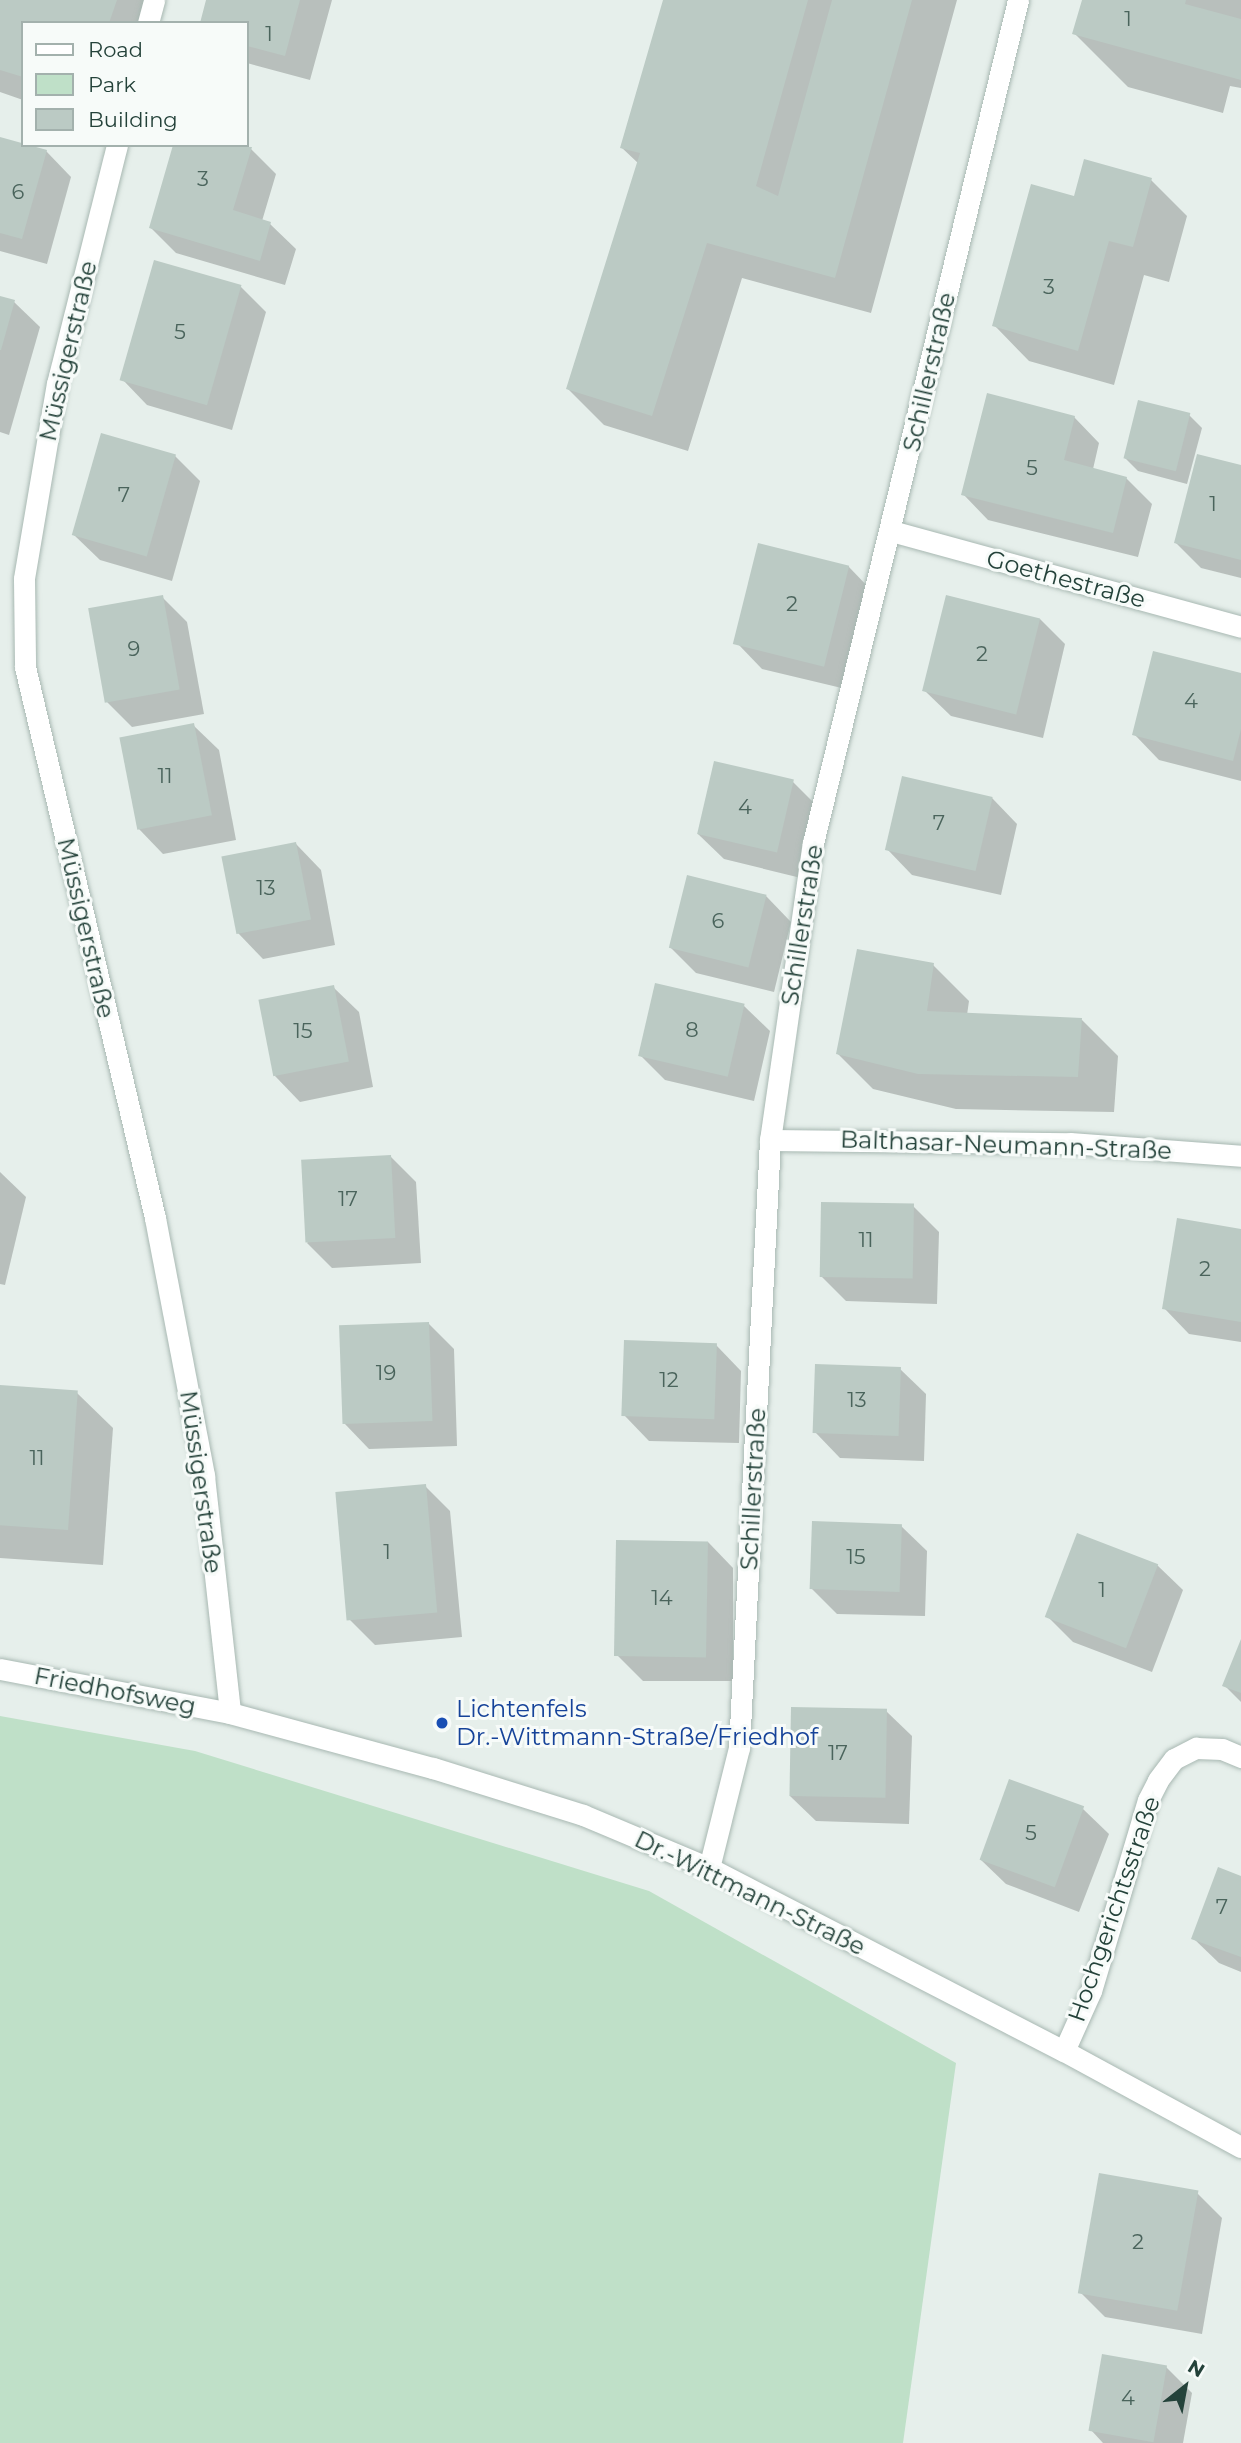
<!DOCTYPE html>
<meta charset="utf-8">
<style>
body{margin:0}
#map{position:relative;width:1241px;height:2443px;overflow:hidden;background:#e6efeb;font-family:Montserrat,sans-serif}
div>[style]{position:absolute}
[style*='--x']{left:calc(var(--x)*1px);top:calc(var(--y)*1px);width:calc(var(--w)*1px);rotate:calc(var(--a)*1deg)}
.green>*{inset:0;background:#bfe0c8}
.shadow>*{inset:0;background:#0003}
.building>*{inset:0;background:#bbcac4;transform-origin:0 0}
.roads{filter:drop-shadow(0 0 2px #a8b8b2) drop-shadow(0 0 2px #a8b8b2)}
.minor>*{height:21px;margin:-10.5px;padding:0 10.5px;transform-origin:10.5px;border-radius:10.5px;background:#fff}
.dots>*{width:19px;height:19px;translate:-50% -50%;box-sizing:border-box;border:4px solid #f7fbf9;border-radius:50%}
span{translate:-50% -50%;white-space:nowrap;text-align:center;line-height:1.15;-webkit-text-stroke:6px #f7fbf9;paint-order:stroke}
.number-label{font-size:21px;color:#4a645c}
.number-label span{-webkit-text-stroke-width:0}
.street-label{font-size:24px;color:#24423a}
.transit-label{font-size:24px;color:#164399}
.left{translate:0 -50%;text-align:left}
.legend{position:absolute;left:21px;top:21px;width:228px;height:126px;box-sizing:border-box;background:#f7fbf9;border:2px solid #a3b1ad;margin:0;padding:9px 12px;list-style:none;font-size:21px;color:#24423a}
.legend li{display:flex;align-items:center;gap:14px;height:35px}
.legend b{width:35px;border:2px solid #a3b1ad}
.north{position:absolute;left:1150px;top:2352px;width:70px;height:70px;-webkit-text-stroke:5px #f7fbf9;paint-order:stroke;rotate:31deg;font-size:19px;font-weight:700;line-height:28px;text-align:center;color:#24423a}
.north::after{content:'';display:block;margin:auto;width:24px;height:32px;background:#24423a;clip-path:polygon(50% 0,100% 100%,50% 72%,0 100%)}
</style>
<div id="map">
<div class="green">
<i style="clip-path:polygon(0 1716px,195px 1751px,649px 1891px,956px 2063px,903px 2443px,0 2443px)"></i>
</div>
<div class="shadow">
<i style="clip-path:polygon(0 0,165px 0,157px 23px,23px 23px,23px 100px,0 92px)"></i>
<i style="clip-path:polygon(208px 0,332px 0,310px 80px,247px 63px,247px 23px)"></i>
<i style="clip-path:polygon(664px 0,957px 0,871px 313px,742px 278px,688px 451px,604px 425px,568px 389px,639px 164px,621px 147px)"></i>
<i style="clip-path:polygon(1083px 0,1241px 0,1241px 88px,1230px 86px,1223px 113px,1128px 87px,1074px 33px)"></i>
<i style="clip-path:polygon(0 139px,46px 151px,71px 177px,47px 264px,0 251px)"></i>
<i style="clip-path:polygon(175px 145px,240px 145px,251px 149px,276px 174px,262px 221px,270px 224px,296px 249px,285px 285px,176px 253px,151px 228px)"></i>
<i style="clip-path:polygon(1151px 180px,1187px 216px,1169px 282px,1144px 275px,1114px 385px,1029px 361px,994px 325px,1075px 198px)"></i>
<i style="clip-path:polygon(240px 286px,266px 312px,232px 430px,147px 405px,122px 379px)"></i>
<i style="clip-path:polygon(0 298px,14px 302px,40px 327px,9px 435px,0 432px)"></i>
<i style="clip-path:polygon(1189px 415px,1202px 428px,1187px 484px,1138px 471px,1125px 458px)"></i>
<i style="clip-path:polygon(1074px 417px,1099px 443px,1093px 469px,1126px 478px,1152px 504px,1138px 557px,988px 520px,963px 494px)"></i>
<i style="clip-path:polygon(175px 456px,200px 481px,172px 581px,100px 560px,74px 535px)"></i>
<i style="clip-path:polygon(1241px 467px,1241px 578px,1201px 568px,1176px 543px)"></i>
<i style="clip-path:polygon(848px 566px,873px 592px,850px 690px,762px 669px,737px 643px)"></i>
<i style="clip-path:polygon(162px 597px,187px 622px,204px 714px,132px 727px,107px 702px)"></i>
<i style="clip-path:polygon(1040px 619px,1065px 644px,1043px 738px,951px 716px,925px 691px)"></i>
<i style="clip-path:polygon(1241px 675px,1241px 781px,1159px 760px,1134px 734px)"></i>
<i style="clip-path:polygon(193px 725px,219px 750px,236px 840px,163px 854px,138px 828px)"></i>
<i style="clip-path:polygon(793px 782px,818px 807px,801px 878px,724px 859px,698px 834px)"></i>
<i style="clip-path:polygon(992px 798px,1017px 824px,1001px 895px,912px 875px,887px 849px)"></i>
<i style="clip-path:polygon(296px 844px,321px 870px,335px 945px,263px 959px,238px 933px)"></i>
<i style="clip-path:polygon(766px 896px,791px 922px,774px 992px,696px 973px,671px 948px)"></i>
<i style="clip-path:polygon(933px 965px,969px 1001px,967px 1015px,1082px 1020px,1118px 1056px,1114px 1112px,956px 1109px,873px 1089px,838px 1054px)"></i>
<i style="clip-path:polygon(333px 987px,359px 1012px,373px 1087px,300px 1102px,275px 1076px)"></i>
<i style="clip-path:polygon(744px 1006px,770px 1031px,754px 1101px,665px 1080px,640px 1055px)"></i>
<i style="clip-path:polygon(390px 1156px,416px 1182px,421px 1263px,332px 1268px,307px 1243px)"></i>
<i style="clip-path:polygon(0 1172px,26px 1197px,5px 1285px,0 1284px)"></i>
<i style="clip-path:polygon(913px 1206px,939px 1232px,937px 1304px,846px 1301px,821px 1276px)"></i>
<i style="clip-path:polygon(1241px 1231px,1241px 1342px,1189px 1334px,1164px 1308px)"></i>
<i style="clip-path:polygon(428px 1323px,454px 1349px,457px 1446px,369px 1449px,344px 1423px)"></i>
<i style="clip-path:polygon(716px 1345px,741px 1371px,739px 1443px,649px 1441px,624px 1415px)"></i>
<i style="clip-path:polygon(900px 1369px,926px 1394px,924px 1461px,840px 1458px,815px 1432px)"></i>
<i style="clip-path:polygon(0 1386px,77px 1393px,113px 1428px,103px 1565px,0 1558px)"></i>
<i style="clip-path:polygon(425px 1486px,450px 1511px,462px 1637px,375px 1645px,349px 1619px)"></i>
<i style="clip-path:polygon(901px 1526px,927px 1551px,925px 1616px,837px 1614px,812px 1589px)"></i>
<i style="clip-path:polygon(708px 1542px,733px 1568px,733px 1681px,643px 1681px,617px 1655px)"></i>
<i style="clip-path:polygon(1157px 1565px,1183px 1590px,1152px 1672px,1073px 1642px,1048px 1617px)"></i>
<i style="clip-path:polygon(1241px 1643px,1241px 1702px,1224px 1685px)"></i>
<i style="clip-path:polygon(886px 1711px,912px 1736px,909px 1824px,816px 1821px,790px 1796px)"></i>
<i style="clip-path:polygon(1083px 1809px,1109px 1834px,1079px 1912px,1006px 1884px,980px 1859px)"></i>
<i style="clip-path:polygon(1241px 1878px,1241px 1972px,1219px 1963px,1193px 1938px)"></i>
<i style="clip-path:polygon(1197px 2193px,1222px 2218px,1202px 2334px,1105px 2317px,1080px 2292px)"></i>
<i style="clip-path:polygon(1166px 2367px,1192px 2393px,1183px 2443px,1103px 2443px,1091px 2430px)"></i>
</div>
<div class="building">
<i style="clip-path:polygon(0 0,117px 0,109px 23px,23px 23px,23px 77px,0 70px)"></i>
<i style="clip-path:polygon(206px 0,300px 0,285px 56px,247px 46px,247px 23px,200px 23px)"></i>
<i style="clip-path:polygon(663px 0,808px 0,756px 186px,778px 196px,832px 0,912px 0,835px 278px,707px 243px,652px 416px,566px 389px,640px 153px,620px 148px)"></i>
<i style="clip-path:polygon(1082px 0,1186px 0,1185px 4px,1241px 19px,1241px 80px,1072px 34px)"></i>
<i style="clip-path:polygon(0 137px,47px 150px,22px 239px,0 233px)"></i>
<i style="clip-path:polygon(173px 145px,252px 147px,233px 210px,271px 222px,260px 261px,149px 228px)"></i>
<i style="clip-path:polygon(1084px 159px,1152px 178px,1133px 247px,1109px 241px,1078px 351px,992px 326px,1031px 184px,1074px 196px)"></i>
<i style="left:154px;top:260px;width:91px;height:125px;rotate:16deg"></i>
<i style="clip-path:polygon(0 296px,15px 300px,1px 350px,0 350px)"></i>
<i style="clip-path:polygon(987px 393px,1075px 416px,1064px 460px,1127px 477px,1113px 533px,961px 495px)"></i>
<i style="left:1138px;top:400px;width:54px;height:60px;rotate:14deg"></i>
<i style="left:101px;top:433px;width:78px;height:106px;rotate:16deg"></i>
<i style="clip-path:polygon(1197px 454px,1241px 465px,1241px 560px,1174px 543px)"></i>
<i style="left:758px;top:543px;width:94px;height:104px;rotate:14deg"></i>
<i style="left:163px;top:595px;width:96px;height:76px;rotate:80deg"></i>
<i style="left:946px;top:595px;width:97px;height:99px;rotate:14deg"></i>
<i style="clip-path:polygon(1153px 651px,1241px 673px,1241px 729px,1233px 761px,1132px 735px)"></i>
<i style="left:194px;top:723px;width:94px;height:76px;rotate:79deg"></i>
<i style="left:714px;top:761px;width:82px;height:75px;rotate:13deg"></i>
<i style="left:902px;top:776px;width:93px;height:76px;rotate:13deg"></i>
<i style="left:296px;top:842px;width:79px;height:76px;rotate:79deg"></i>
<i style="left:687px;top:875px;width:82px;height:75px;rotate:14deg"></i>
<i style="clip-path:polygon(857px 949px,934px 963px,927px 1011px,1082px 1018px,1078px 1077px,918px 1074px,836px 1054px)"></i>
<i style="left:655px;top:983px;width:92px;height:75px;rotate:13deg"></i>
<i style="left:334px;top:985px;width:78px;height:77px;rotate:79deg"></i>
<i style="left:391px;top:1155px;width:83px;height:90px;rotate:87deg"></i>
<i style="left:821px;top:1202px;width:93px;height:75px;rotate:1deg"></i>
<i style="clip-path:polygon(1177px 1218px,1241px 1229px,1241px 1322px,1162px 1309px)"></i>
<i style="left:429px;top:1322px;width:99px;height:90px;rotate:88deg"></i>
<i style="left:624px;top:1340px;width:93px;height:76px;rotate:2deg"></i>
<i style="left:815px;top:1364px;width:86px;height:69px;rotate:2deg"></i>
<i style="left:0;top:1385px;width:78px;height:140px;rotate:4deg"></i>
<i style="left:426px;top:1484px;width:129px;height:91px;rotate:85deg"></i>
<i style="left:812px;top:1521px;width:90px;height:68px;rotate:2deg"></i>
<i style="left:1077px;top:1533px;width:87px;height:90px;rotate:21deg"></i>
<i style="left:616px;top:1540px;width:92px;height:116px;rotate:1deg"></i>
<i style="clip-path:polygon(1241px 1639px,1241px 1693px,1222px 1686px)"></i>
<i style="left:791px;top:1707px;width:96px;height:89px;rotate:1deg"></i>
<i style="left:1009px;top:1779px;width:80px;height:86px;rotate:20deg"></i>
<i style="clip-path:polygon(1218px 1867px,1241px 1876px,1241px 1957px,1191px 1939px)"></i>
<i style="left:1099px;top:2173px;width:101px;height:122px;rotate:10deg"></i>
<i style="left:1102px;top:2354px;width:66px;height:78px;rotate:10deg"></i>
</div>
<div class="roads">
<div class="minor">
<i style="--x:148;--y:23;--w:24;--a:-75"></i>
<i style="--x:117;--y:145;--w:245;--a:104.1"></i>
<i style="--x:57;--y:383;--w:199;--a:99.6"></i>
<i style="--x:24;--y:579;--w:88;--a:89.3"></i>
<i style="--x:25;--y:667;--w:566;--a:76.72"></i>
<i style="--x:155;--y:1218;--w:263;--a:79.2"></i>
<i style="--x:204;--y:1476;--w:238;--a:83.7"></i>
<i style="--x:891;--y:531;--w:363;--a:15.3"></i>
<i style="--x:770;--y:1140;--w:300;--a:0.6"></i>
<i style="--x:1070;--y:1143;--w:171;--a:4.3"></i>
<i style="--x:0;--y:1669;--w:234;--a:10.8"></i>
<i style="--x:230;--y:1713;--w:210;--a:15.2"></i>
<i style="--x:433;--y:1768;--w:157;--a:17.4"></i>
<i style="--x:583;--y:1815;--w:137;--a:22.8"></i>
<i style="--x:709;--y:1868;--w:399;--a:27.3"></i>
<i style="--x:1064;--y:2051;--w:201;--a:28.5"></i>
<i style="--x:709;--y:1868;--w:124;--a:-76"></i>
<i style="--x:739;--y:1748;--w:609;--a:-87.08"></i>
<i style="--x:770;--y:1140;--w:300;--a:-81.8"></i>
<i style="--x:813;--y:843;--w:868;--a:-76.33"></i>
<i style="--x:1064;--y:2051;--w:66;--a:-65.8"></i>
<i style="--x:1091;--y:1991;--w:199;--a:-73.4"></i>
<i style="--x:1148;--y:1800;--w:22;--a:-63"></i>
<i style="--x:1158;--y:1780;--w:26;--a:-53"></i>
<i style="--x:1174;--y:1759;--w:25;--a:-27"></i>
<i style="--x:1196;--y:1748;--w:26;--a:2"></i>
<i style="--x:1222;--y:1749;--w:21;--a:23"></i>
</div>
</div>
<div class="dots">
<i style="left:442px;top:1723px;background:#1a4fb4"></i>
</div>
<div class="number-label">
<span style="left:1128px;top:19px">1</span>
<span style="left:269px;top:34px">1</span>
<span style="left:203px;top:179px">3</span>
<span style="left:18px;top:192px">6</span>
<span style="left:1049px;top:287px">3</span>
<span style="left:180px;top:332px">5</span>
<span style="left:1032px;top:468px">5</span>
<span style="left:124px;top:495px">7</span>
<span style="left:1213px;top:504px">1</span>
<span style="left:792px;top:604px">2</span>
<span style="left:134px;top:649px">9</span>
<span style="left:982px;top:654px">2</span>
<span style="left:1191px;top:701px">4</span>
<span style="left:165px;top:776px">11</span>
<span style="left:745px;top:807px">4</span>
<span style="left:939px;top:823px">7</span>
<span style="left:266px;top:888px">13</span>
<span style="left:718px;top:921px">6</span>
<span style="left:692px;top:1030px">8</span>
<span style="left:303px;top:1031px">15</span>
<span style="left:348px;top:1199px">17</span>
<span style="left:866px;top:1240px">11</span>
<span style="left:1205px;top:1269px">2</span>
<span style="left:386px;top:1373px">19</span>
<span style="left:669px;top:1380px">12</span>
<span style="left:857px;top:1400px">13</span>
<span style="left:37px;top:1458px">11</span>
<span style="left:387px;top:1552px">1</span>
<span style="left:856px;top:1557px">15</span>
<span style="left:1102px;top:1590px">1</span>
<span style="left:662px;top:1598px">14</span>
<span style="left:838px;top:1753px">17</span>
<span style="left:1031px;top:1833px">5</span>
<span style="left:1222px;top:1907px">7</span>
<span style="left:1138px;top:2242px">2</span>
<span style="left:1128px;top:2398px">4</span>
</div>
<div class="street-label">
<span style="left:68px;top:351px;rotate:-77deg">Müssigerstraße</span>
<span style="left:929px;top:372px;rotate:-77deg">Schillerstraße</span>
<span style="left:1066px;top:579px;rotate:15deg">Goethestraße</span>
<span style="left:802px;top:925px;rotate:-81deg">Schillerstraße</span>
<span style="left:86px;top:928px;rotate:77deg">Müssigerstraße</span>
<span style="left:1006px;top:1145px;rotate:2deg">Balthasar-Neumann-Straße</span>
<span style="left:201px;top:1482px;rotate:82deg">Müssigerstraße</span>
<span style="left:753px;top:1489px;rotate:-87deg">Schillerstraße</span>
<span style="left:115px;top:1691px;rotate:11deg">Friedhofsweg</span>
<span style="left:750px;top:1893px;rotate:26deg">Dr.-Wittmann-Straße</span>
<span style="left:1114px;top:1909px;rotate:-71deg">Hochgerichtsstraße</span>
</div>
<div class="transit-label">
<span class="left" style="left:456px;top:1723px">Lichtenfels<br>Dr.-Wittmann-Straße/Friedhof</span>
</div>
<ul class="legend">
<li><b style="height:9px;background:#fff"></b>Road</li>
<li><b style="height:19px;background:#bfe0c8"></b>Park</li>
<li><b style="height:19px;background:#bbcac4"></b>Building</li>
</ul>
<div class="north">N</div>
</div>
